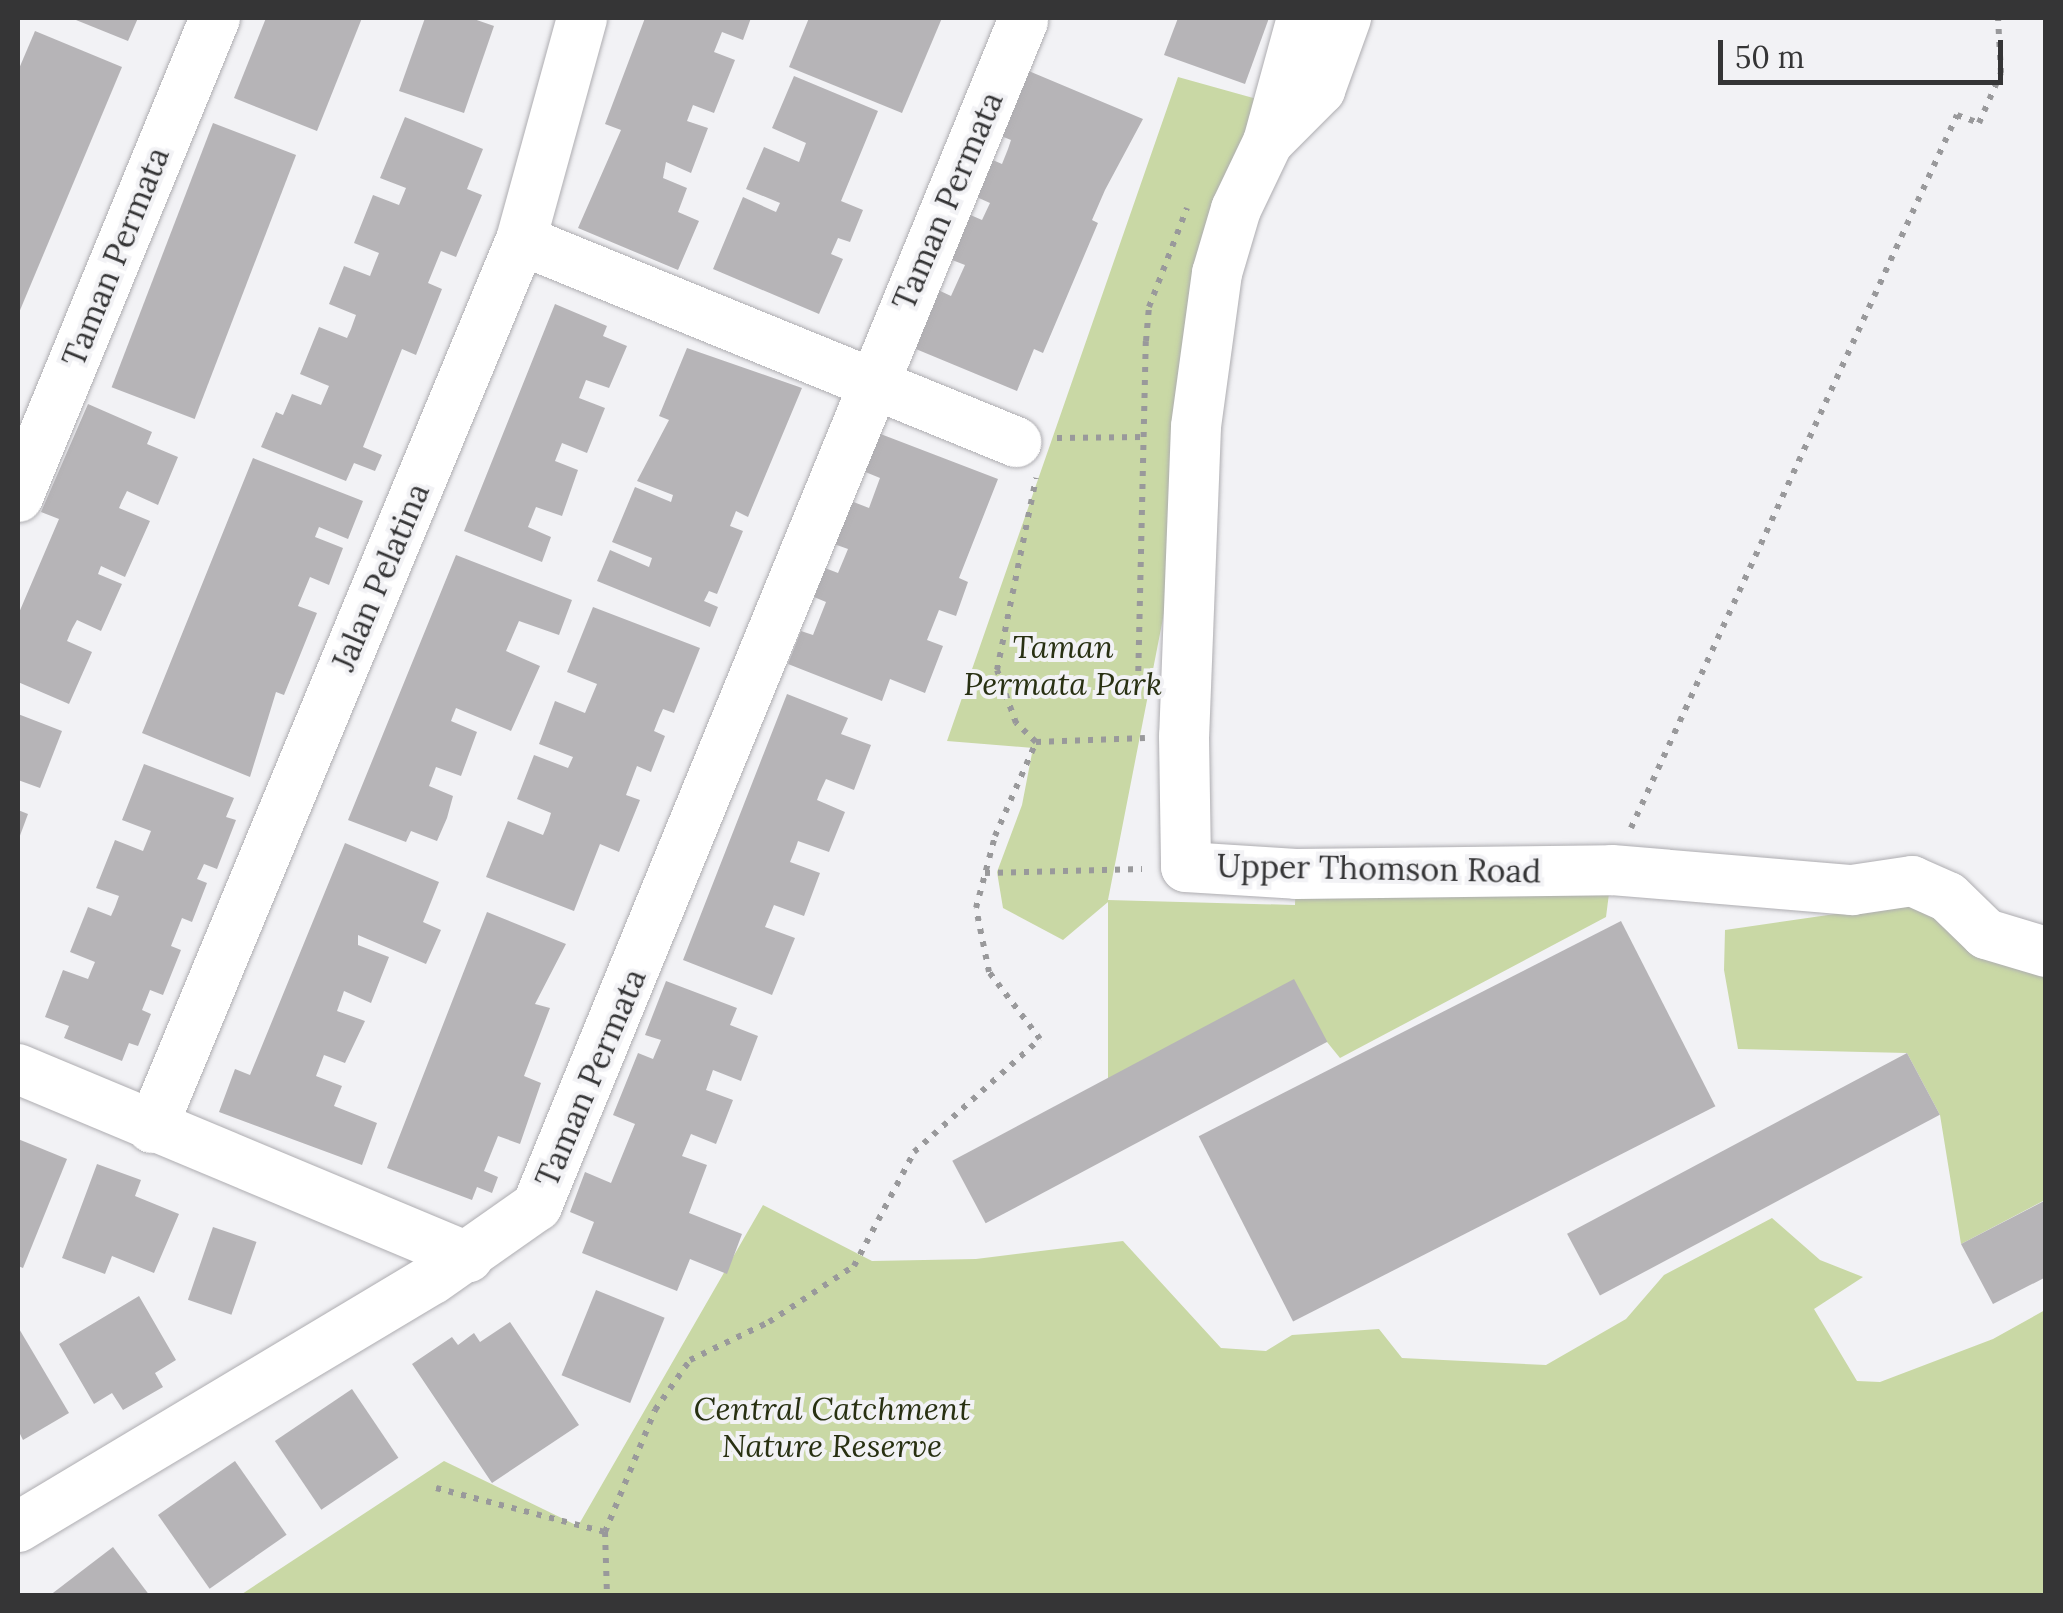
<!DOCTYPE html>
<style>
body{margin:0}
#map{position:relative;width:2063px;height:1613px;overflow:hidden;background:#f2f2f5;font-family:Lora,serif}
div>[style]{position:absolute}
[style*='--x']{left:calc(var(--x)*1px);top:calc(var(--y)*1px);width:calc(var(--w)*1px);rotate:calc(var(--a)*1deg)}
.green>*{inset:0;background:#c9d8a5}
.building>*{inset:0;background:#b6b4b7;transform-origin:0 0}
.path>*{height:6px;margin-top:-3px;transform-origin:0;background:repeating-linear-gradient(90deg,#99999b 0 5px,transparent 0 13px)}
.roads{filter:drop-shadow(0 0 2px #aeadb1) drop-shadow(0 0 2px #aeadb1)}
.minor>*{height:50px;margin:-25px;padding:0 25px;transform-origin:25px;border-radius:25px;background:#fff}
span{translate:-50% -50%;white-space:nowrap;text-align:center;line-height:1.15;-webkit-text-stroke:8px #f2f2f5;paint-order:stroke}
.street-label{font-size:32px;color:#353536}
.park-label{font-size:32px;color:#283012;font-style:italic}
.frame{position:absolute;inset:0;border:20px solid #353536;pointer-events:none}
.scale{position:absolute;left:1718px;top:40px;width:285px;height:45px;box-sizing:border-box;border:5px solid #353536;border-top:0;padding-left:12px;font-size:30px;line-height:35px;white-space:nowrap;color:#353536;-webkit-text-stroke:8px #f2f2f5;paint-order:stroke}
</style>
<div id="map">
<div class="green">
<i style="clip-path:polygon(1178px 77px,1264px 101px,1108px 900px,1295px 905px,1296px 874px,1612px 870px,1606px 917px,1340px 1058px,1327px 1042px,1108px 1080px,1108px 902px,1063px 940px,1003px 908px,997px 872px,1022px 805px,1033px 748px,947px 741px)"></i>
<i style="clip-path:polygon(1912px 881px,2045px 952px,2045px 1200px,1961px 1244px,1940px 1115px,1907px 1053px,1738px 1049px,1724px 970px,1725px 930px,1842px 913px)"></i>
<i style="clip-path:polygon(763px 1205px,872px 1261px,976px 1259px,1123px 1241px,1221px 1348px,1266px 1351px,1292px 1335px,1379px 1329px,1402px 1358px,1546px 1365px,1626px 1319px,1664px 1275px,1772px 1218px,1820px 1260px,1863px 1277px,1814px 1309px,1857px 1381px,1880px 1382px,1993px 1339px,2045px 1310px,2045px 1595px,239px 1596px,444px 1461px,578px 1526px)"></i>
</div>
<div class="building">
<i style="clip-path:polygon(71px 18px,138px 18px,128px 41px)"></i>
<i style="clip-path:polygon(266px 18px,362px 18px,317px 131px,234px 98px)"></i>
<i style="clip-path:polygon(425px 18px,471px 18px,494px 26px,464px 113px,399px 91px)"></i>
<i style="clip-path:polygon(645px 18px,751px 18px,743px 40px,722px 32px,714px 52px,735px 60px,714px 113px,693px 105px,687px 121px,708px 128px,691px 173px,666px 162px,663px 178px,687px 188px,678px 212px,699px 221px,678px 270px,578px 228px,621px 130px,605px 124px)"></i>
<i style="clip-path:polygon(809px 18px,942px 18px,902px 113px,789px 67px)"></i>
<i style="clip-path:polygon(1178px 18px,1269px 18px,1245px 84px,1164px 55px)"></i>
<i style="clip-path:polygon(35px 31px,122px 67px,18px 315px,18px 71px)"></i>
<i style="clip-path:polygon(1024px 69px,1143px 119px,1105px 190px,1092px 220px,1098px 223px,1043px 353px,1034px 349px,1017px 391px,911px 347px,936px 289px,951px 296px,965px 265px,947px 258px,966px 213px,982px 220px,990px 203px,972px 195px,988px 158px,1002px 164px,1008px 149px,1011px 140px,996px 134px)"></i>
<i style="clip-path:polygon(794px 76px,878px 111px,841px 201px,863px 210px,850px 242px,838px 238px,831px 254px,843px 259px,819px 314px,713px 269px,743px 197px,776px 212px,780px 203px,746px 189px,764px 147px,799px 162px,806px 143px,772px 128px)"></i>
<i style="clip-path:polygon(405px 117px,483px 149px,467px 189px,482px 195px,456px 257px,441px 251px,428px 283px,442px 289px,416px 355px,402px 349px,363px 447px,382px 455px,375px 471px,354px 463px,346px 481px,261px 447px,276px 412px,283px 415px,292px 394px,321px 405px,329px 386px,300px 374px,319px 327px,347px 338px,351px 329px,356px 315px,329px 304px,344px 266px,370px 276px,375px 263px,379px 253px,354px 243px,373px 195px,399px 205px,406px 188px,380px 178px)"></i>
<i style="left:213px;top:123px;width:89px;height:283px;rotate:21deg"></i>
<i style="clip-path:polygon(555px 304px,607px 326px,603px 336px,627px 346px,609px 388px,586px 380px,579px 398px,605px 408px,587px 453px,562px 443px,555px 461px,578px 470px,562px 516px,536px 507px,528px 527px,551px 537px,542px 562px,464px 531px)"></i>
<i style="clip-path:polygon(687px 348px,802px 388px,748px 517px,736px 511px,730px 526px,743px 531px,717px 594px,709px 591px,704px 601px,718px 607px,710px 627px,597px 581px,610px 550px,649px 567px,652px 558px,612px 542px,635px 487px,671px 502px,673px 495px,637px 481px,669px 420px,659px 416px)"></i>
<i style="clip-path:polygon(88px 404px,152px 432px,147px 444px,178px 457px,158px 505px,127px 491px,122px 501px,119px 508px,150px 521px,125px 577px,101px 566px,98px 574px,122px 584px,101px 631px,77px 620px,72px 629px,67px 641px,92px 652px,69px 704px,18px 682px,18px 615px,59px 519px,41px 512px)"></i>
<i style="clip-path:polygon(878px 433px,998px 479px,959px 578px,968px 582px,956px 616px,939px 610px,927px 640px,943px 646px,925px 693px,890px 679px,882px 701px,788px 664px,801px 631px,813px 635px,826px 602px,814px 597px,825px 568px,838px 573px,848px 549px,834px 544px,851px 501px,869px 508px,880px 478px,863px 471px)"></i>
<i style="clip-path:polygon(253px 458px,363px 501px,348px 539px,319px 527px,315px 537px,343px 548px,329px 585px,310px 577px,298px 606px,317px 613px,284px 695px,276px 692px,250px 777px,142px 733px)"></i>
<i style="clip-path:polygon(456px 555px,572px 600px,559px 635px,519px 621px,506px 651px,540px 666px,511px 731px,456px 708px,451px 721px,477px 732px,461px 776px,436px 767px,429px 786px,453px 796px,447px 818px,437px 841px,411px 831px,406px 842px,348px 820px)"></i>
<i style="clip-path:polygon(593px 607px,700px 648px,674px 713px,663px 709px,659px 718px,654px 731px,665px 736px,651px 772px,637px 766px,626px 795px,640px 800px,619px 852px,600px 844px,574px 911px,486px 877px,508px 821px,543px 835px,548px 823px,551px 813px,517px 799px,534px 755px,568px 768px,573px 757px,539px 744px,555px 701px,585px 713px,597px 684px,567px 672px)"></i>
<i style="clip-path:polygon(787px 694px,848px 718px,841px 734px,871px 745px,854px 790px,826px 779px,820px 792px,817px 800px,845px 812px,829px 852px,798px 841px,796px 847px,790px 862px,820px 873px,804px 916px,774px 905px,765px 927px,795px 938px,772px 995px,683px 960px)"></i>
<i style="clip-path:polygon(18px 714px,62px 731px,40px 788px,18px 780px)"></i>
<i style="clip-path:polygon(144px 764px,234px 798px,226px 817px,236px 820px,217px 869px,204px 864px,197px 879px,207px 883px,192px 922px,182px 918px,171px 946px,181px 950px,163px 995px,150px 990px,142px 1010px,151px 1014px,138px 1046px,129px 1043px,122px 1061px,64px 1038px,69px 1026px,45px 1017px,63px 970px,88px 979px,92px 969px,95px 962px,70px 952px,88px 907px,111px 916px,115px 907px,119px 896px,96px 888px,115px 840px,143px 851px,151px 831px,122px 820px)"></i>
<i style="clip-path:polygon(18px 810px,28px 814px,18px 841px)"></i>
<i style="clip-path:polygon(345px 843px,439px 882px,423px 922px,441px 930px,426px 964px,358px 935px,358px 945px,389px 957px,371px 1003px,344px 991px,337px 1011px,365px 1021px,345px 1063px,324px 1055px,316px 1076px,342px 1086px,334px 1106px,377px 1123px,362px 1165px,219px 1112px,235px 1069px,250px 1075px)"></i>
<i style="clip-path:polygon(487px 912px,566px 944px,535px 1004px,550px 1008px,524px 1076px,541px 1083px,520px 1144px,498px 1136px,484px 1171px,498px 1177px,492px 1193px,477px 1187px,472px 1200px,387px 1168px)"></i>
<i style="left:1621px;top:921px;width:208px;height:474px;rotate:63deg"></i>
<i style="left:1294px;top:979px;width:71px;height:387px;rotate:62deg"></i>
<i style="clip-path:polygon(666px 981px,737px 1008px,730px 1025px,758px 1036px,741px 1081px,713px 1070px,706px 1090px,733px 1100px,716px 1144px,691px 1134px,682px 1156px,707px 1165px,689px 1213px,742px 1234px,727px 1274px,690px 1259px,677px 1291px,582px 1253px,594px 1222px,570px 1212px,585px 1172px,611px 1183px,635px 1124px,613px 1115px,638px 1053px,653px 1059px,661px 1040px,645px 1035px)"></i>
<i style="left:1907px;top:1053px;width:70px;height:385px;rotate:62deg"></i>
<i style="clip-path:polygon(18px 1139px,67px 1159px,23px 1268px,18px 1266px)"></i>
<i style="clip-path:polygon(97px 1164px,141px 1180px,135px 1196px,179px 1214px,154px 1273px,112px 1256px,105px 1274px,62px 1258px)"></i>
<i style="clip-path:polygon(2046px 1200px,2046px 1277px,1993px 1304px,1961px 1244px)"></i>
<i style="left:213px;top:1227px;width:46px;height:77px;rotate:19deg"></i>
<i style="left:596px;top:1290px;width:74px;height:92px;rotate:22deg"></i>
<i style="clip-path:polygon(139px 1296px,176px 1360px,155px 1373px,163px 1387px,123px 1410px,112px 1393px,94px 1404px,59px 1344px)"></i>
<i style="clip-path:polygon(510px 1322px,579px 1425px,492px 1483px,412px 1364px,452px 1337px,458px 1345px,474px 1333px,480px 1342px)"></i>
<i style="clip-path:polygon(18px 1327px,69px 1413px,23px 1440px,18px 1430px)"></i>
<i style="left:352px;top:1389px;width:83px;height:93px;rotate:56deg"></i>
<i style="left:235px;top:1461px;width:90px;height:94px;rotate:55deg"></i>
<i style="clip-path:polygon(113px 1547px,150px 1596px,49px 1596px,79px 1573px)"></i>
</div>
<div class="path">
<i style="--x:1057;--y:438;--w:87;--a:-0.7"></i>
<i style="--x:1138;--y:684;--w:343;--a:-88.7"></i>
<i style="--x:1146;--y:341;--w:34;--a:-85"></i>
<i style="--x:1149;--y:307;--w:106;--a:-69"></i>
<i style="--x:1036;--y:742;--w:109;--a:-2.1"></i>
<i style="--x:1631;--y:828;--w:784;--a:-65.43"></i>
<i style="--x:1957;--y:115;--w:23;--a:20"></i>
<i style="--x:1979;--y:123;--w:55;--a:-66.3"></i>
<i style="--x:2001;--y:73;--w:55;--a:-93.1"></i>
<i style="--x:985;--y:873;--w:157;--a:-1.5"></i>
<i style="--x:436;--y:1488;--w:175;--a:14.6"></i>
<i style="--x:605;--y:1532;--w:132;--a:-67.7"></i>
<i style="--x:655;--y:1410;--w:61;--a:-55"></i>
<i style="--x:690;--y:1360;--w:88;--a:-25.7"></i>
<i style="--x:769;--y:1322;--w:102;--a:-33.4"></i>
<i style="--x:854;--y:1266;--w:129;--a:-62.2"></i>
<i style="--x:914;--y:1152;--w:169;--a:-41.9"></i>
<i style="--x:1040;--y:1039;--w:84;--a:-127.3"></i>
<i style="--x:989;--y:972;--w:65;--a:-101.5"></i>
<i style="--x:976;--y:908;--w:74;--a:-75.2"></i>
<i style="--x:995;--y:836;--w:103;--a:-66.4"></i>
<i style="--x:1036;--y:742;--w:28;--a:-136"></i>
<i style="--x:1016;--y:723;--w:56;--a:-109.7"></i>
<i style="--x:997;--y:670;--w:196;--a:-78.5"></i>
<i style="--x:605;--y:1532;--w:64;--a:88.2"></i>
</div>
<div class="roads">
<div class="minor">
<i style="--x:1302;--y:18;--w:129;--a:105.3"></i>
<i style="--x:1268;--y:142;--w:74;--a:115.5"></i>
<i style="--x:1236;--y:209;--w:67;--a:106.5"></i>
<i style="--x:1217;--y:273;--w:155;--a:97.8"></i>
<i style="--x:1196;--y:427;--w:309;--a:92.2"></i>
<i style="--x:1184;--y:736;--w:131;--a:89.1"></i>
<i style="--x:1186;--y:867;--w:110;--a:3.6"></i>
<i style="--x:1296;--y:874;--w:316;--a:-0.7"></i>
<i style="--x:1612;--y:870;--w:241;--a:4.8"></i>
<i style="--x:1852;--y:890;--w:61;--a:-8.5"></i>
<i style="--x:1912;--y:881;--w:39;--a:24"></i>
<i style="--x:1948;--y:897;--w:53;--a:44.2"></i>
<i style="--x:1986;--y:934;--w:63;--a:16.7"></i>
<i style="--x:1268;--y:142;--w:74;--a:-45"></i>
<i style="--x:1320;--y:90;--w:77;--a:-70.1"></i>
<i style="--x:521;--y:240;--w:535;--a:22.2"></i>
<i style="--x:18;--y:497;--w:518;--a:-67.64"></i>
<i style="--x:18;--y:1069;--w:488;--a:22.7"></i>
<i style="--x:152;--y:1128;--w:962;--a:-67.44"></i>
<i style="--x:521;--y:240;--w:230;--a:-74.6"></i>
<i style="--x:18;--y:1527;--w:483;--a:-30.9"></i>
<i style="--x:433;--y:1279;--w:127;--a:-35.1"></i>
<i style="--x:537;--y:1206;--w:1281;--a:-67.7"></i>
</div>
</div>
<div class="street-label">
<span style="left:948px;top:201px;rotate:-67deg">Taman Permata</span>
<span style="left:116px;top:257px;rotate:-68deg">Taman Permata</span>
<span style="left:381px;top:577px;rotate:-67deg">Jalan Pelatina</span>
<span style="left:1379px;top:869px;rotate:1deg">Upper Thomson Road</span>
<span style="left:591px;top:1078px;rotate:-67deg">Taman Permata</span>
</div>
<div class="park-label">
<span style="left:1063px;top:666px">Taman<br>Permata Park</span>
<span style="left:832px;top:1428px">Central Catchment<br>Nature Reserve</span>
</div>
<div class="frame"></div>
<div class="scale">50 m</div>
</div>
